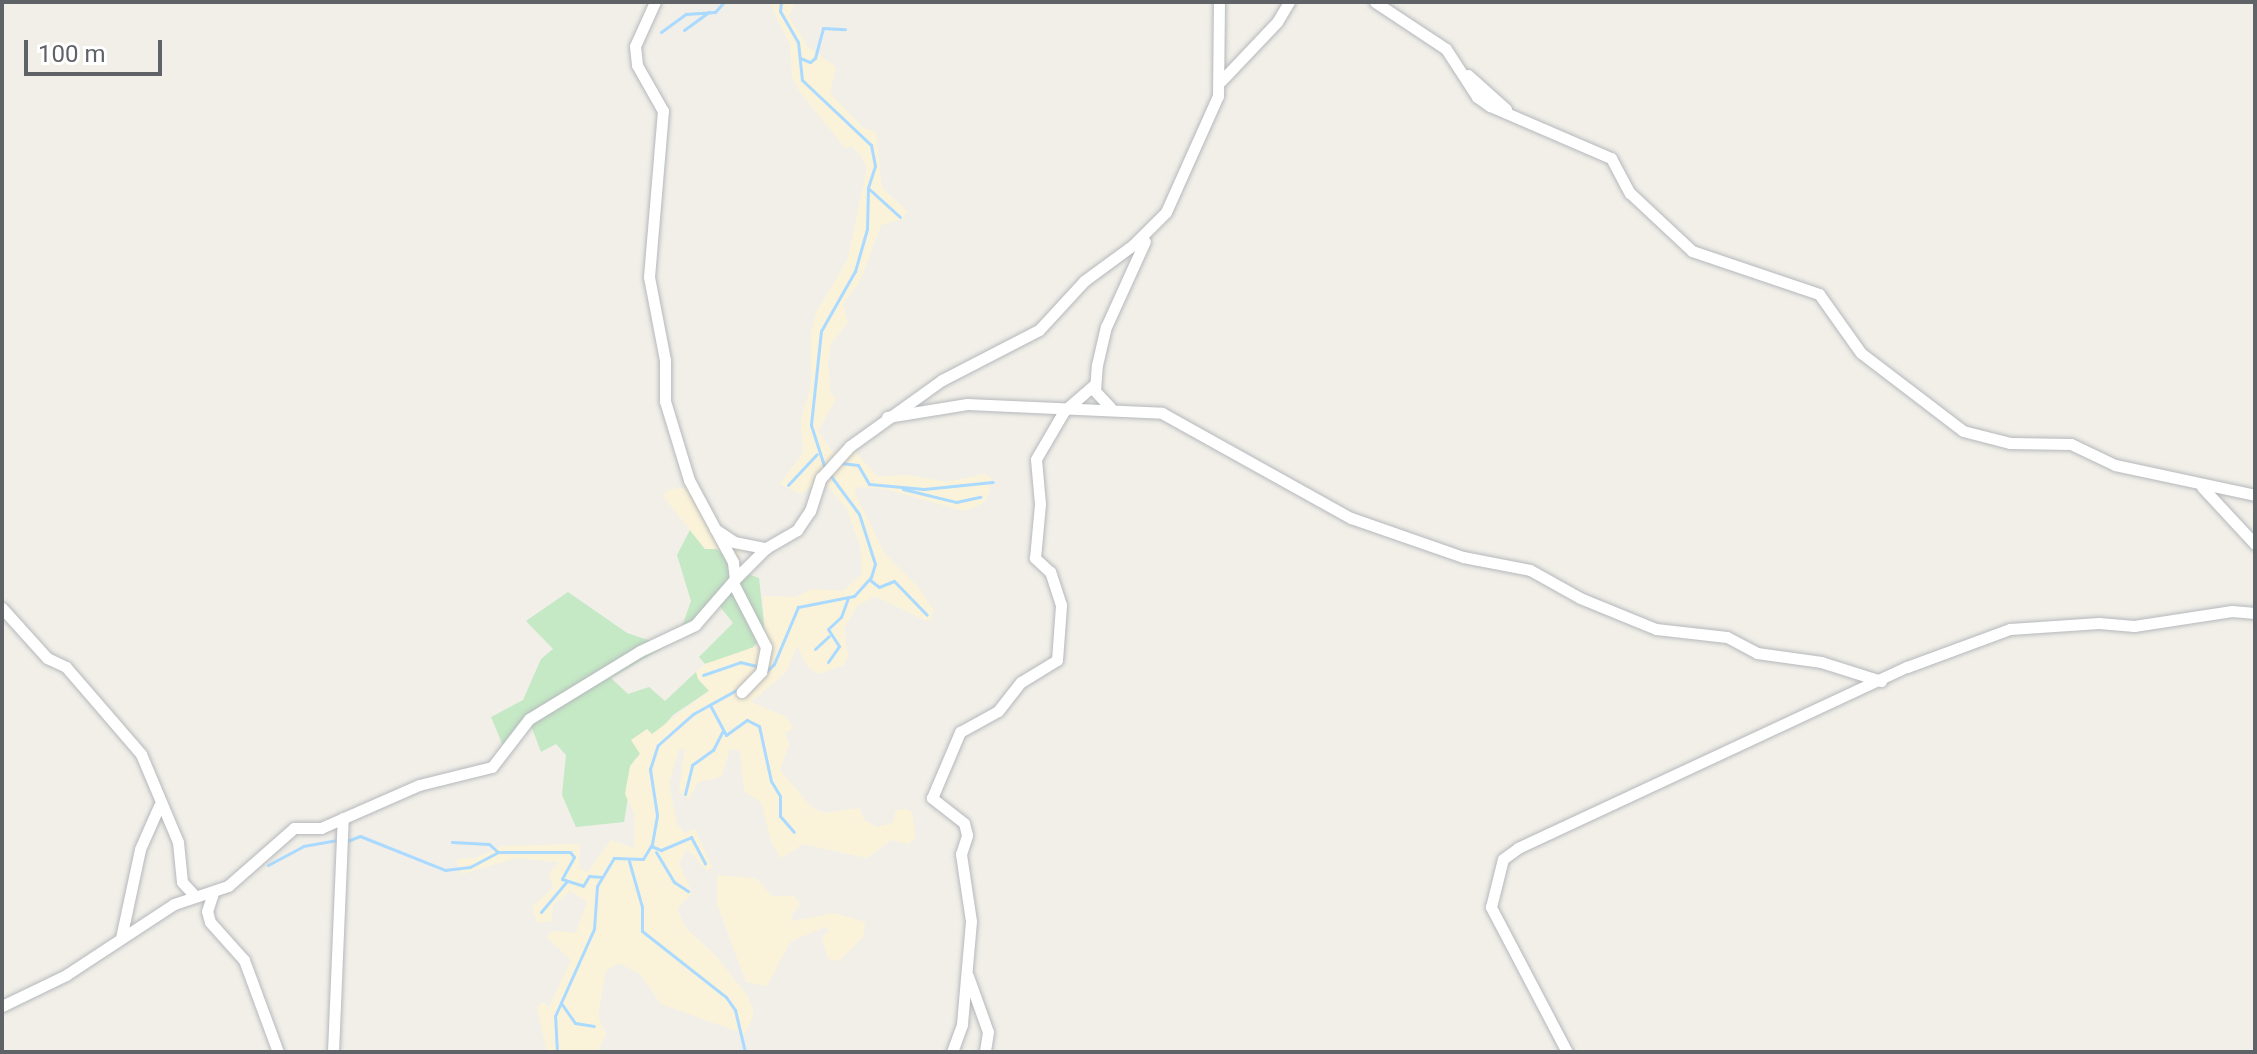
<!DOCTYPE html>
<style>
body{margin:0}
#map{position:relative;width:2257px;height:1054px;overflow:hidden;background:#f1efe8;font-family:Roboto,sans-serif}
div>[style]{position:absolute}
[style*='--x']{left:calc(var(--x)*1px);top:calc(var(--y)*1px);width:calc(var(--w)*1px);rotate:calc(var(--a)*1deg)}
.green>*{inset:0;background:#c5e8c5}
.sand>*{inset:0;background:#fbf3d9}
.stream>*{height:3px;margin:-1.5px;padding:0 1.5px;transform-origin:1.5px;border-radius:1.5px;background:#aadaff}
.roads{filter:drop-shadow(0 0 2px #b5b8bc) drop-shadow(0 0 2px #b5b8bc)}
.street>*{height:11px;margin:-5.5px;padding:0 5.5px;transform-origin:5.5px;border-radius:5.5px;background:#fff}
span{translate:-50% -50%;white-space:nowrap;text-align:center;line-height:1.15;-webkit-text-stroke:8px #fff;paint-order:stroke}
.frame{position:absolute;inset:0;border:4px solid #5f6368;pointer-events:none}
.scale{position:absolute;left:24px;top:40px;width:138px;height:36px;box-sizing:border-box;border:4px solid #5f6368;border-top:0;padding-left:10px;font-size:24px;line-height:28px;white-space:nowrap;color:#5f6368;-webkit-text-stroke:6px #fff;paint-order:stroke}
</style>
<div id="map">
<div class="green">
<i style="clip-path:polygon(690px 530px,705px 549px,717px 549px,742px 572px,759px 578px,765px 633px,749px 652px,705px 664px,699px 657px,733px 623px,718px 604px,690px 632px,611px 678px,628px 694px,649px 687px,665px 701px,696px 672px,710px 690px,673px 715px,634px 761px,624px 822px,576px 827px,562px 795px,566px 755px,556px 744px,541px 752px,529px 720px,506px 753px,491px 717px,523px 700px,541px 659px,553px 649px,526px 621px,568px 592px,627px 633px,657px 643px,680px 632px,691px 601px,677px 555px)"></i>
</div>
<div class="sand">
<i style="clip-path:polygon(769px 2px,795px 2px,789px 16px,808px 47px,836px 67px,830px 93px,863px 128px,876px 132px,882px 188px,907px 211px,902px 219px,881px 225px,860px 281px,843px 304px,848px 322px,831px 344px,828px 361px,830px 392px,836px 399px,818px 431px,833px 453px,857px 434px,861px 438px,850px 446px,878px 477px,907px 475px,947px 482px,985px 474px,991px 478px,990px 491px,984px 503px,964px 511px,885px 489px,858px 487px,854px 491px,885px 554px,918px 587px,933px 609px,932px 618px,926px 621px,875px 596px,857px 606px,844px 628px,848px 656px,844px 665px,819px 674px,808px 667px,797px 646px,786px 672px,751px 702px,786px 717px,794px 728px,785px 733px,789px 744px,780px 770px,812px 808px,825px 813px,859px 808px,865px 821px,877px 827px,893px 823px,896px 810px,906px 809px,912px 812px,916px 837px,908px 844px,891px 840px,867px 858px,803px 844px,781px 858px,771px 841px,761px 802px,744px 791px,740px 751px,730px 749px,722px 776px,697px 783px,689px 799px,679px 792px,685px 749px,679px 749px,669px 783px,677px 824px,684px 833px,695px 829px,712px 867px,707px 871px,687px 848px,679px 863px,692px 893px,677px 908px,685px 927px,717px 957px,748px 997px,754px 1013px,745px 1034px,661px 1004px,641px 975px,619px 963px,606px 971px,598px 1016px,606px 1034px,597px 1052px,547px 1052px,537px 1008px,542px 1002px,549px 1007px,571px 960px,546px 937px,553px 931px,576px 933px,587px 902px,570px 891px,553px 905px,552px 921px,537px 923px,532px 907px,553px 888px,549px 874px,559px 862px,517px 858px,462px 874px,456px 859px,476px 858px,501px 846px,580px 844px,579px 868px,587px 873px,611px 840px,634px 848px,635px 815px,625px 794px,630px 766px,640px 754px,631px 740px,647px 729px,652px 734px,709px 691px,698px 679px,696px 672px,705px 664px,757px 646px,765px 633px,763px 596px,796px 597px,812px 589px,843px 591px,862px 574px,861px 549px,847px 509px,821px 478px,801px 494px,780px 484px,803px 453px,801px 420px,811px 385px,811px 333px,816px 313px,848px 259px,867px 168px,861px 155px,852px 146px,845px 148px,800px 92px,792px 76px,790px 45px)"></i>
<i style="clip-path:polygon(692px 486px,713px 527px,746px 546px,733px 562px,717px 549px,705px 549px,663px 496px,668px 490px)"></i>
<i style="clip-path:polygon(717px 875px,756px 878px,772px 896px,794px 896px,800px 904px,791px 917px,794px 921px,834px 913px,865px 922px,864px 936px,839px 961px,828px 959px,822px 937px,830px 930px,824px 927px,790px 942px,767px 986px,746px 982px,717px 904px)"></i>
</div>
<div class="stream">
<i style="--x:781;--y:2;--w:9;--a:96"></i>
<i style="--x:780;--y:11;--w:36;--a:60"></i>
<i style="--x:798;--y:42;--w:38;--a:84"></i>
<i style="--x:802;--y:80;--w:95;--a:43.3"></i>
<i style="--x:871;--y:145;--w:21;--a:79"></i>
<i style="--x:875;--y:166;--w:23;--a:108"></i>
<i style="--x:868;--y:188;--w:41;--a:91.4"></i>
<i style="--x:867;--y:229;--w:44;--a:105.9"></i>
<i style="--x:855;--y:271;--w:69;--a:119.5"></i>
<i style="--x:821;--y:331;--w:95;--a:96.1"></i>
<i style="--x:811;--y:425;--w:46;--a:72.3"></i>
<i style="--x:684;--y:30;--w:31;--a:-36"></i>
<i style="--x:661;--y:32;--w:31;--a:-36"></i>
<i style="--x:686;--y:14;--w:29;--a:-4"></i>
<i style="--x:715;--y:12;--w:13;--a:-48"></i>
<i style="--x:800;--y:58;--w:11;--a:22"></i>
<i style="--x:810;--y:62;--w:6;--a:-39"></i>
<i style="--x:815;--y:58;--w:31;--a:-75"></i>
<i style="--x:823;--y:28;--w:22;--a:3"></i>
<i style="--x:868;--y:188;--w:43;--a:42.2"></i>
<i style="--x:841;--y:463;--w:17;--a:7"></i>
<i style="--x:858;--y:465;--w:22;--a:60"></i>
<i style="--x:869;--y:484;--w:55;--a:5.2"></i>
<i style="--x:924;--y:489;--w:69;--a:-5.8"></i>
<i style="--x:788;--y:485;--w:42;--a:-46.9"></i>
<i style="--x:903;--y:489;--w:55;--a:13.8"></i>
<i style="--x:956;--y:502;--w:25;--a:-12"></i>
<i style="--x:870;--y:580;--w:11;--a:38"></i>
<i style="--x:879;--y:587;--w:16;--a:-22"></i>
<i style="--x:894;--y:581;--w:47;--a:45.9"></i>
<i style="--x:815;--y:649;--w:19;--a:-43"></i>
<i style="--x:828;--y:662;--w:19;--a:-55"></i>
<i style="--x:839;--y:646;--w:20;--a:-123"></i>
<i style="--x:828;--y:629;--w:18;--a:-43"></i>
<i style="--x:841;--y:617;--w:20;--a:-70"></i>
<i style="--x:767;--y:671;--w:10;--a:-45"></i>
<i style="--x:774;--y:664;--w:62;--a:-67.2"></i>
<i style="--x:798;--y:607;--w:57;--a:-11.1"></i>
<i style="--x:854;--y:596;--w:25;--a:-48"></i>
<i style="--x:871;--y:577;--w:14;--a:-73"></i>
<i style="--x:875;--y:564;--w:52;--a:-107.7"></i>
<i style="--x:859;--y:514;--w:49;--a:-126.6"></i>
<i style="--x:703;--y:675;--w:39;--a:-19"></i>
<i style="--x:740;--y:662;--w:21;--a:14"></i>
<i style="--x:710;--y:705;--w:34;--a:62"></i>
<i style="--x:726;--y:735;--w:26;--a:-36"></i>
<i style="--x:747;--y:720;--w:13;--a:27"></i>
<i style="--x:759;--y:726;--w:56;--a:77.7"></i>
<i style="--x:771;--y:781;--w:17;--a:59"></i>
<i style="--x:780;--y:796;--w:20;--a:90"></i>
<i style="--x:780;--y:816;--w:21;--a:49"></i>
<i style="--x:685;--y:794;--w:30;--a:-76"></i>
<i style="--x:692;--y:765;--w:26;--a:-36"></i>
<i style="--x:713;--y:750;--w:20;--a:-63"></i>
<i style="--x:345;--y:842;--w:16;--a:-22"></i>
<i style="--x:360;--y:836;--w:92;--a:21.8"></i>
<i style="--x:445;--y:870;--w:25;--a:-7"></i>
<i style="--x:470;--y:867;--w:32;--a:-28"></i>
<i style="--x:498;--y:852;--w:72;--a:0"></i>
<i style="--x:570;--y:852;--w:6;--a:51"></i>
<i style="--x:574;--y:857;--w:25;--a:119"></i>
<i style="--x:562;--y:879;--w:22;--a:18"></i>
<i style="--x:583;--y:886;--w:12;--a:-59"></i>
<i style="--x:589;--y:876;--w:13;--a:4"></i>
<i style="--x:452;--y:842;--w:37;--a:3"></i>
<i style="--x:489;--y:844;--w:12;--a:42"></i>
<i style="--x:651;--y:846;--w:11;--a:22"></i>
<i style="--x:661;--y:850;--w:33;--a:-23"></i>
<i style="--x:691;--y:837;--w:30;--a:62"></i>
<i style="--x:656;--y:852;--w:35;--a:59"></i>
<i style="--x:674;--y:882;--w:17;--a:33"></i>
<i style="--x:629;--y:861;--w:48;--a:74.2"></i>
<i style="--x:642;--y:907;--w:24;--a:90"></i>
<i style="--x:642;--y:931;--w:107;--a:38.2"></i>
<i style="--x:726;--y:997;--w:16;--a:55"></i>
<i style="--x:735;--y:1010;--w:43;--a:76.6"></i>
<i style="--x:268;--y:865;--w:40;--a:-28"></i>
<i style="--x:303;--y:846;--w:35;--a:-10"></i>
<i style="--x:541;--y:912;--w:40;--a:-50"></i>
<i style="--x:561;--y:1003;--w:24;--a:55"></i>
<i style="--x:575;--y:1023;--w:19;--a:9"></i>
<i style="--x:557;--y:1052;--w:36;--a:-93"></i>
<i style="--x:555;--y:1016;--w:95;--a:-65.9"></i>
<i style="--x:594;--y:929;--w:43;--a:-86"></i>
<i style="--x:597;--y:886;--w:33;--a:-59"></i>
<i style="--x:614;--y:858;--w:29;--a:2"></i>
<i style="--x:643;--y:859;--w:17;--a:-59"></i>
<i style="--x:652;--y:844;--w:29;--a:-80"></i>
<i style="--x:657;--y:815;--w:47;--a:-98.7"></i>
<i style="--x:650;--y:769;--w:25;--a:-72"></i>
<i style="--x:658;--y:745;--w:47;--a:-41.5"></i>
<i style="--x:693;--y:714;--w:54;--a:-29"></i>
</div>
<div class="roads">
<div class="street">
<i style="--x:1375;--y:2;--w:85;--a:33.5"></i>
<i style="--x:1446;--y:49;--w:57;--a:57.1"></i>
<i style="--x:1477;--y:97;--w:16;--a:35"></i>
<i style="--x:1490;--y:106;--w:132;--a:23.3"></i>
<i style="--x:1611;--y:158;--w:40;--a:62"></i>
<i style="--x:1630;--y:193;--w:85;--a:43.1"></i>
<i style="--x:1692;--y:251;--w:134;--a:18.7"></i>
<i style="--x:1819;--y:294;--w:72;--a:54.6"></i>
<i style="--x:1861;--y:353;--w:128;--a:37.4"></i>
<i style="--x:1963;--y:431;--w:49;--a:14.3"></i>
<i style="--x:2010;--y:443;--w:61;--a:0.9"></i>
<i style="--x:2071;--y:444;--w:49;--a:25.5"></i>
<i style="--x:2115;--y:465;--w:143;--a:12.1"></i>
<i style="--x:1468;--y:75;--w:51;--a:41.8"></i>
<i style="--x:1221;--y:81;--w:81;--a:-46.5"></i>
<i style="--x:1277;--y:22;--w:23;--a:-59"></i>
<i style="--x:1110;--y:407;--w:22;--a:-133"></i>
<i style="--x:1095;--y:391;--w:26;--a:-86"></i>
<i style="--x:1097;--y:365;--w:39;--a:-77"></i>
<i style="--x:1106;--y:327;--w:94;--a:-65.6"></i>
<i style="--x:887;--y:417;--w:81;--a:-9.2"></i>
<i style="--x:967;--y:404;--w:195;--a:2.6"></i>
<i style="--x:1162;--y:413;--w:216;--a:29.1"></i>
<i style="--x:1351;--y:518;--w:119;--a:19.2"></i>
<i style="--x:1463;--y:557;--w:68;--a:11"></i>
<i style="--x:1530;--y:570;--w:57;--a:29.2"></i>
<i style="--x:1580;--y:598;--w:82;--a:22.2"></i>
<i style="--x:1656;--y:629;--w:71;--a:6.4"></i>
<i style="--x:1727;--y:637;--w:34;--a:28"></i>
<i style="--x:1757;--y:653;--w:65;--a:8"></i>
<i style="--x:1821;--y:662;--w:63;--a:17.6"></i>
<i style="--x:2202;--y:487;--w:78;--a:47.1"></i>
<i style="--x:715;--y:529;--w:23;--a:34"></i>
<i style="--x:734;--y:542;--w:33;--a:11"></i>
<i style="--x:735;--y:579;--w:44;--a:-45"></i>
<i style="--x:766;--y:548;--w:36;--a:-30"></i>
<i style="--x:797;--y:530;--w:23;--a:-56"></i>
<i style="--x:810;--y:511;--w:35;--a:-72"></i>
<i style="--x:821;--y:478;--w:43;--a:-47.8"></i>
<i style="--x:850;--y:446;--w:113;--a:-35.7"></i>
<i style="--x:942;--y:380;--w:109;--a:-27.3"></i>
<i style="--x:1039;--y:330;--w:67;--a:-47.4"></i>
<i style="--x:1084;--y:281;--w:61;--a:-36.3"></i>
<i style="--x:1133;--y:245;--w:47;--a:-45"></i>
<i style="--x:1166;--y:212;--w:127;--a:-65.9"></i>
<i style="--x:1218;--y:96;--w:94;--a:-89.4"></i>
<i style="--x:733;--y:583;--w:72;--a:62.7"></i>
<i style="--x:766;--y:647;--w:25;--a:101"></i>
<i style="--x:761;--y:672;--w:28;--a:134"></i>
<i style="--x:2;--y:608;--w:67;--a:48"></i>
<i style="--x:47;--y:658;--w:21;--a:25"></i>
<i style="--x:66;--y:667;--w:115;--a:49.2"></i>
<i style="--x:141;--y:754;--w:95;--a:67.2"></i>
<i style="--x:178;--y:842;--w:40;--a:84.3"></i>
<i style="--x:182;--y:882;--w:19;--a:47"></i>
<i style="--x:213;--y:893;--w:19;--a:108"></i>
<i style="--x:207;--y:911;--w:11;--a:75"></i>
<i style="--x:210;--y:922;--w:51;--a:48.2"></i>
<i style="--x:244;--y:960;--w:98;--a:69.7"></i>
<i style="--x:121;--y:938;--w:91;--a:-77.9"></i>
<i style="--x:140;--y:849;--w:47;--a:-66.2"></i>
<i style="--x:968;--y:976;--w:59;--a:70.3"></i>
<i style="--x:988;--y:1032;--w:20;--a:99"></i>
<i style="--x:2;--y:1006;--w:71;--a:-25.8"></i>
<i style="--x:66;--y:975;--w:129;--a:-33.3"></i>
<i style="--x:174;--y:904;--w:57;--a:-18.4"></i>
<i style="--x:228;--y:886;--w:88;--a:-41.3"></i>
<i style="--x:294;--y:828;--w:27;--a:0"></i>
<i style="--x:321;--y:828;--w:107;--a:-23.7"></i>
<i style="--x:419;--y:785;--w:75;--a:-13.9"></i>
<i style="--x:492;--y:767;--w:61;--a:-52.4"></i>
<i style="--x:529;--y:719;--w:130;--a:-31.5"></i>
<i style="--x:640;--y:651;--w:61;--a:-25.3"></i>
<i style="--x:695;--y:625;--w:61;--a:-49"></i>
<i style="--x:735;--y:579;--w:17;--a:-97"></i>
<i style="--x:733;--y:562;--w:93;--a:-118.2"></i>
<i style="--x:689;--y:480;--w:83;--a:-106.9"></i>
<i style="--x:665;--y:401;--w:41;--a:-90"></i>
<i style="--x:665;--y:360;--w:85;--a:-100.9"></i>
<i style="--x:649;--y:277;--w:167;--a:-85.2"></i>
<i style="--x:663;--y:111;--w:53;--a:-119.5"></i>
<i style="--x:637;--y:65;--w:19;--a:-96"></i>
<i style="--x:635;--y:46;--w:48;--a:-65.6"></i>
<i style="--x:333;--y:1052;--w:234;--a:-87.6"></i>
<i style="--x:952;--y:1052;--w:30;--a:-70"></i>
<i style="--x:962;--y:1024;--w:103;--a:-85"></i>
<i style="--x:971;--y:921;--w:68;--a:-98.5"></i>
<i style="--x:961;--y:854;--w:20;--a:-72"></i>
<i style="--x:967;--y:835;--w:12;--a:-104"></i>
<i style="--x:964;--y:823;--w:41;--a:-142"></i>
<i style="--x:932;--y:798;--w:72;--a:-67"></i>
<i style="--x:960;--y:732;--w:43;--a:-28.9"></i>
<i style="--x:998;--y:711;--w:37;--a:-52"></i>
<i style="--x:1021;--y:682;--w:42;--a:-31.4"></i>
<i style="--x:1057;--y:660;--w:55;--a:-85.8"></i>
<i style="--x:1061;--y:605;--w:35;--a:-108"></i>
<i style="--x:1050;--y:572;--w:21;--a:-137"></i>
<i style="--x:1035;--y:558;--w:54;--a:-84.7"></i>
<i style="--x:1040;--y:504;--w:45;--a:-95.1"></i>
<i style="--x:1036;--y:459;--w:56;--a:-59.7"></i>
<i style="--x:1064;--y:411;--w:41;--a:-41.1"></i>
<i style="--x:1567;--y:1052;--w:164;--a:-117.7"></i>
<i style="--x:1491;--y:907;--w:49;--a:-76"></i>
<i style="--x:1503;--y:859;--w:19;--a:-36"></i>
<i style="--x:1518;--y:848;--w:429;--a:-25"></i>
<i style="--x:1907;--y:667;--w:110;--a:-20.3"></i>
<i style="--x:2010;--y:629;--w:89;--a:-3.9"></i>
<i style="--x:2099;--y:623;--w:35;--a:5"></i>
<i style="--x:2134;--y:626;--w:99;--a:-8.7"></i>
<i style="--x:2232;--y:611;--w:23;--a:5"></i>
</div>
</div>
<div class="frame"></div>
<div class="scale">100 m</div>
</div>
